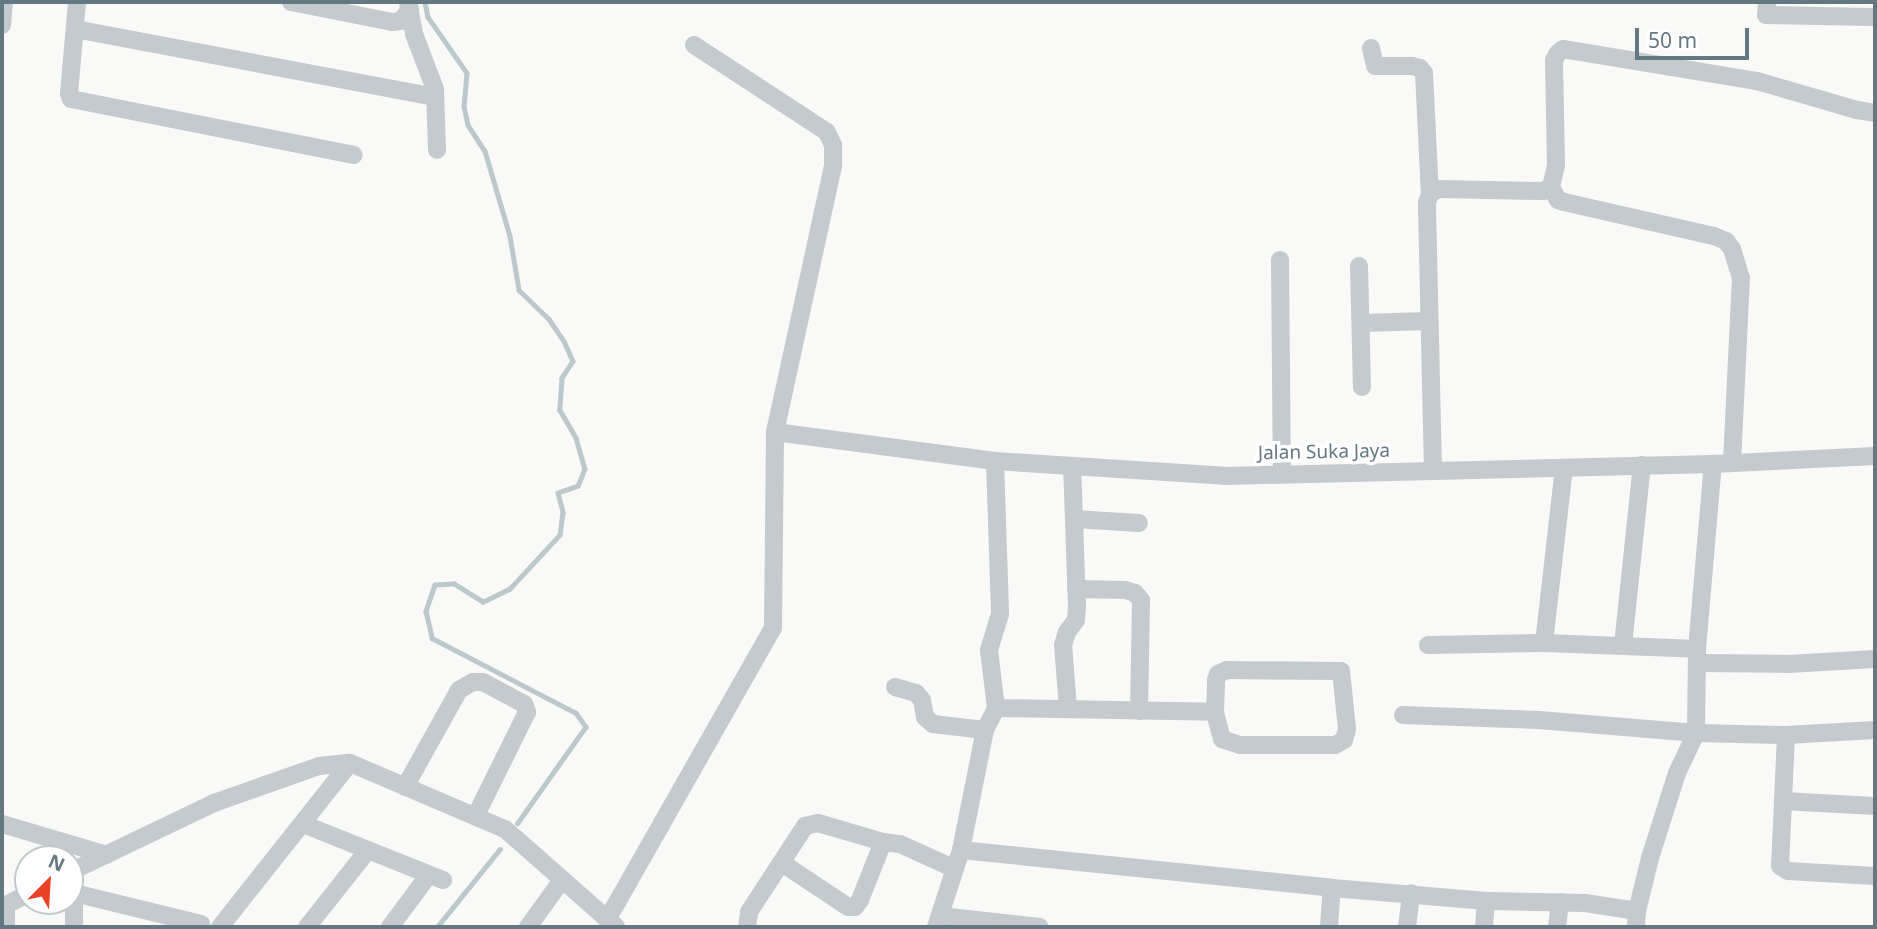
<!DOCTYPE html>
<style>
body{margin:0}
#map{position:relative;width:1877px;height:929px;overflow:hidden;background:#f9f9f7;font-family:"Noto Sans",sans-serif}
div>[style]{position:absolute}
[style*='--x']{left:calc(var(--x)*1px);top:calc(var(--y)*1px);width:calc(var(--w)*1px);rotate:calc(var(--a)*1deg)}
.stream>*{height:4.5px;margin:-2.25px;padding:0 2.25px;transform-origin:2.25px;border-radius:2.25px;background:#bbc9cc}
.minor>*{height:18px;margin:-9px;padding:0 9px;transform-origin:9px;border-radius:9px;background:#c4cacd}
span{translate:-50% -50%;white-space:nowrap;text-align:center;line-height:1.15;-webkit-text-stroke:7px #fff;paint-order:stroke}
.street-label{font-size:19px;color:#637883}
.frame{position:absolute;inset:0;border:4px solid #637883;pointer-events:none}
.north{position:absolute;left:14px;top:845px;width:70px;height:70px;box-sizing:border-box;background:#fff;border:2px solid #c1c9cd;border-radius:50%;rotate:24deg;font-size:19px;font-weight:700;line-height:28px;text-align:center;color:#637883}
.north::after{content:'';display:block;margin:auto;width:24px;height:32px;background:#eb4225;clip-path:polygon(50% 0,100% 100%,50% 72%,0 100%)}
.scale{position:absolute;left:1635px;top:28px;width:114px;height:32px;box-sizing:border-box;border:4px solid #637883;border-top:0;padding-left:9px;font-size:21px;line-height:24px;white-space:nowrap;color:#637883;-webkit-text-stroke:5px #fff;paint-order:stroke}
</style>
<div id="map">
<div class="stream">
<i style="--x:425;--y:2;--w:15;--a:79"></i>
<i style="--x:428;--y:17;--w:68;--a:55.1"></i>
<i style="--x:467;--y:73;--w:33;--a:95"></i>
<i style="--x:464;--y:106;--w:19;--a:78"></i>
<i style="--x:468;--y:125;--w:31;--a:57"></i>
<i style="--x:485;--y:151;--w:89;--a:73.6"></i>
<i style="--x:510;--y:236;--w:55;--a:80.5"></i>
<i style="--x:519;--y:290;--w:42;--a:44"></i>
<i style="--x:549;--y:319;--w:27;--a:56"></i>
<i style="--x:564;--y:341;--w:22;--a:66"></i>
<i style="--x:573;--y:361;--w:20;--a:123"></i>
<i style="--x:562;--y:378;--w:32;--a:94"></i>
<i style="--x:560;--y:410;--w:32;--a:60"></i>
<i style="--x:576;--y:438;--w:32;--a:74"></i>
<i style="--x:585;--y:469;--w:18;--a:112"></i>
<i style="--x:578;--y:486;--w:21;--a:161"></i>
<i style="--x:558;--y:493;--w:20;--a:75"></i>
<i style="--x:563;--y:512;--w:23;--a:97"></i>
<i style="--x:560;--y:535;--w:74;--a:132.8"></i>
<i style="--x:510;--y:589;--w:30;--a:154"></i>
<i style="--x:483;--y:602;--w:34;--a:-148"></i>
<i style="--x:454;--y:584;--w:19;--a:177"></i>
<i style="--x:435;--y:585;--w:28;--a:109"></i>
<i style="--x:426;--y:611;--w:28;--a:77"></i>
<i style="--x:432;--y:638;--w:162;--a:27.5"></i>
<i style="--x:576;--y:713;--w:17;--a:54"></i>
<i style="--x:586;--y:727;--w:118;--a:125.3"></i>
<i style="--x:437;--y:927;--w:100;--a:-51.1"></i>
</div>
<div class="minor">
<i style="--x:77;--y:2;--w:92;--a:95"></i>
<i style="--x:69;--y:94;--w:5;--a:68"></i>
<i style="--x:71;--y:99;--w:288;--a:11.2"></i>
<i style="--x:291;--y:2;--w:103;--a:11.2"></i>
<i style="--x:392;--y:22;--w:9;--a:-6"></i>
<i style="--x:401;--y:21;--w:15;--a:-53"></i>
<i style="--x:408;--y:2;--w:33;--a:79"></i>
<i style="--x:414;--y:34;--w:59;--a:69.1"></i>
<i style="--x:435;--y:89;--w:61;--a:88.1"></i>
<i style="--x:1767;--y:2;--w:13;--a:94"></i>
<i style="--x:1766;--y:15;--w:109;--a:1.1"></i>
<i style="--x:2;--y:25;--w:23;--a:-85"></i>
<i style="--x:75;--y:29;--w:366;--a:10.7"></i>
<i style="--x:1371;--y:48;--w:18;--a:77"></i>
<i style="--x:1375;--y:66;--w:37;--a:0"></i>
<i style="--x:1412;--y:66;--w:8;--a:14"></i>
<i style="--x:1420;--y:68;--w:6;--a:51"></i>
<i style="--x:1424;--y:73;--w:121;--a:87.2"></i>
<i style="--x:1551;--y:187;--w:15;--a:62"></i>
<i style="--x:1558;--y:200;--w:6;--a:18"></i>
<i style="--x:1564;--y:202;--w:154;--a:12.8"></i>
<i style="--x:1714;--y:236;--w:13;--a:23"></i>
<i style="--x:1726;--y:241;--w:10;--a:53"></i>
<i style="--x:1732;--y:249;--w:30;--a:73"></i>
<i style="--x:1741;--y:278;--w:185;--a:92.8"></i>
<i style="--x:1280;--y:260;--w:214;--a:89.5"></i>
<i style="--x:1359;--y:266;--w:121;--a:88.6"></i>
<i style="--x:1361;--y:323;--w:68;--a:-1.7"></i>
<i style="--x:775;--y:432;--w:222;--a:7.5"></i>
<i style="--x:995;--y:461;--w:230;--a:3.7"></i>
<i style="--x:1225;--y:476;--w:488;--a:-1.4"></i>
<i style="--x:1713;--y:464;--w:162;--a:-2.8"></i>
<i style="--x:995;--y:461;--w:153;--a:88.1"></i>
<i style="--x:1000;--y:614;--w:38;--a:107"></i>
<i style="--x:989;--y:650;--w:58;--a:83.1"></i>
<i style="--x:1433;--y:471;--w:268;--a:-91.3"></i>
<i style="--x:1427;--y:203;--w:9;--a:-72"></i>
<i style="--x:1430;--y:194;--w:9;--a:-32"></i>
<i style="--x:1438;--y:189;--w:105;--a:1.1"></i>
<i style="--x:1543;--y:191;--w:9;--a:-27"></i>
<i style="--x:1551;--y:187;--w:23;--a:-77"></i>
<i style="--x:1556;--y:165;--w:105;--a:-91.1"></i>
<i style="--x:1554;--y:60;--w:8;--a:-60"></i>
<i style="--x:1558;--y:53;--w:6;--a:-39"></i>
<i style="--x:1563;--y:49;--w:197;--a:9.4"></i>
<i style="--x:1757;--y:81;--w:104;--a:16.2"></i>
<i style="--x:1857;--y:110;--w:18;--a:9"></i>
<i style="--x:1074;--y:519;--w:65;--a:3.5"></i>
<i style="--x:1076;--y:589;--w:49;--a:1.2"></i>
<i style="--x:1125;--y:590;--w:10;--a:17"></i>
<i style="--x:1135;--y:593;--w:9;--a:49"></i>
<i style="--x:1141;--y:600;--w:111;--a:91"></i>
<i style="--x:1544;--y:643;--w:176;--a:-83.5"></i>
<i style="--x:1428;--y:645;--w:116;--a:-1"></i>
<i style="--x:1544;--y:643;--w:153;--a:2.2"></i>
<i style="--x:1623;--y:645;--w:181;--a:-84"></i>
<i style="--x:1697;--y:663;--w:91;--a:0.6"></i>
<i style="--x:1788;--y:664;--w:87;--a:-3.3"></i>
<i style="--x:895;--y:687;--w:22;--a:16"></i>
<i style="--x:916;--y:693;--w:9;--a:49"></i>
<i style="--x:922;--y:700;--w:17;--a:80"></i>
<i style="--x:925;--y:717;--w:11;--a:41"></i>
<i style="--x:933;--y:724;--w:52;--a:6.6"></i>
<i style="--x:1068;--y:708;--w:63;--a:-94.5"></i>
<i style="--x:1063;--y:645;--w:14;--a:-73"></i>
<i style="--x:1067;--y:632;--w:15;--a:-53"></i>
<i style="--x:1076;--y:620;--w:13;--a:-86"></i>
<i style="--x:1077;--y:607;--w:141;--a:-92"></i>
<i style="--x:1403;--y:715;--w:136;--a:2.1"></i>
<i style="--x:1539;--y:720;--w:158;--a:4.7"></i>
<i style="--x:1696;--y:733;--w:90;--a:1.3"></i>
<i style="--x:1786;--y:735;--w:89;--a:-3.2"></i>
<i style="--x:1786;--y:735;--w:131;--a:92.6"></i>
<i style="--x:1780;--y:866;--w:9;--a:32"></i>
<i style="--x:1788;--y:871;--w:87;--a:3.3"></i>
<i style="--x:405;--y:787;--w:111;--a:-60.9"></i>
<i style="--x:459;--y:690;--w:16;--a:-30"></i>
<i style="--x:473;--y:682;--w:10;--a:0"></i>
<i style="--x:483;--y:682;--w:47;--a:28.2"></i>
<i style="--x:524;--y:704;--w:9;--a:69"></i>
<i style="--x:527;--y:712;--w:115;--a:116.3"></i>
<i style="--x:1783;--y:801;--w:92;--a:3.1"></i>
<i style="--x:2;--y:824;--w:109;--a:16.4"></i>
<i style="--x:303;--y:824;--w:151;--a:21.8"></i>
<i style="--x:961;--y:850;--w:373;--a:5.8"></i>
<i style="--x:1332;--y:888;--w:155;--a:4.8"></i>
<i style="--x:1486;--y:901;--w:99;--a:1.2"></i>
<i style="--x:1585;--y:903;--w:53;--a:8.7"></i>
<i style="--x:1637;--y:911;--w:16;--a:94"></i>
<i style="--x:782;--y:863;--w:79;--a:33.7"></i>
<i style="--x:848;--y:907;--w:7;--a:0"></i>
<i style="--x:855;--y:907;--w:9;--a:-54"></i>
<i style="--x:860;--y:900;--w:62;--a:-68.4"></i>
<i style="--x:883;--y:842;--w:17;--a:7"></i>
<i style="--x:900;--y:844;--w:60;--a:24.4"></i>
<i style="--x:70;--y:872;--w:160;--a:-25.6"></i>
<i style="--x:214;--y:803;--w:111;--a:-19.4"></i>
<i style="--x:319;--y:766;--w:31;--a:-6"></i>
<i style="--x:350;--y:763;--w:168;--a:23.1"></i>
<i style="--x:505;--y:829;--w:148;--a:41.4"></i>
<i style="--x:74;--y:884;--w:43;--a:90"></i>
<i style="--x:74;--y:893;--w:131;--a:13.7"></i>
<i style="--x:6;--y:905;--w:22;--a:90"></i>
<i style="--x:2;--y:907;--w:29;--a:-27"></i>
<i style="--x:1637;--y:911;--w:55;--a:-76.2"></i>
<i style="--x:1650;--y:858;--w:89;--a:-72.4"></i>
<i style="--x:1677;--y:773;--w:44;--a:-64.6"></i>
<i style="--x:1696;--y:733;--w:84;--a:-89.3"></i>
<i style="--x:1697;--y:649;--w:186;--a:-85.1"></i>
<i style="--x:940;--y:916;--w:100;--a:6.3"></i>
<i style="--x:607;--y:920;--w:336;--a:-60.4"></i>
<i style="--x:773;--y:628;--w:196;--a:-89.4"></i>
<i style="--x:775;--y:432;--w:272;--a:-77.7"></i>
<i style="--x:833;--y:166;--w:21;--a:-90"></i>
<i style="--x:833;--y:145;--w:14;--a:-115"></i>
<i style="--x:827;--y:132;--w:159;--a:-146.8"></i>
<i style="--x:220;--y:927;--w:209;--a:-51.6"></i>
<i style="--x:307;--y:927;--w:98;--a:-51.6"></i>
<i style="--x:390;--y:927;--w:64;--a:-53.3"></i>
<i style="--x:528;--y:927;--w:58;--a:-54.1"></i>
<i style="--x:747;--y:927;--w:15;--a:-82"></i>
<i style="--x:749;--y:912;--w:103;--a:-56.9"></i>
<i style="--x:805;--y:826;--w:13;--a:-13"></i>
<i style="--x:818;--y:823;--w:68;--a:16.3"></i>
<i style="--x:936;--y:927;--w:81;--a:-72"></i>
<i style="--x:961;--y:850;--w:122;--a:-78.7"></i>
<i style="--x:985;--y:730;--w:25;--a:-63"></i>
<i style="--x:996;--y:708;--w:219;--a:1"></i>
<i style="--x:1215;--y:712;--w:32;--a:-88"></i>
<i style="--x:1216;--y:680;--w:6;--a:-72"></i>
<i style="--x:1218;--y:674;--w:10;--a:-24"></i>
<i style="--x:1227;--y:670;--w:114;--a:0.5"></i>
<i style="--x:1341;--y:671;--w:58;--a:84.1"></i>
<i style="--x:1347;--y:729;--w:11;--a:105"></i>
<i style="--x:1344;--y:740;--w:10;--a:151"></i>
<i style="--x:1335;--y:745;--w:95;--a:180"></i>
<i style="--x:1240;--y:745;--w:19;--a:-162"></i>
<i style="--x:1222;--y:739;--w:28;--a:-105"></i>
<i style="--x:1329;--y:927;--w:39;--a:-86"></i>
<i style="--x:1407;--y:927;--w:34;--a:-83"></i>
<i style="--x:1484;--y:927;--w:26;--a:-86"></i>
<i style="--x:1557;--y:927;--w:25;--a:-83"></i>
</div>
<div class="street-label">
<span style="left:1324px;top:452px;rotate:-1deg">Jalan Suka Jaya</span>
</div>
<div class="frame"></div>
<div class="north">N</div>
<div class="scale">50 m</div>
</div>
